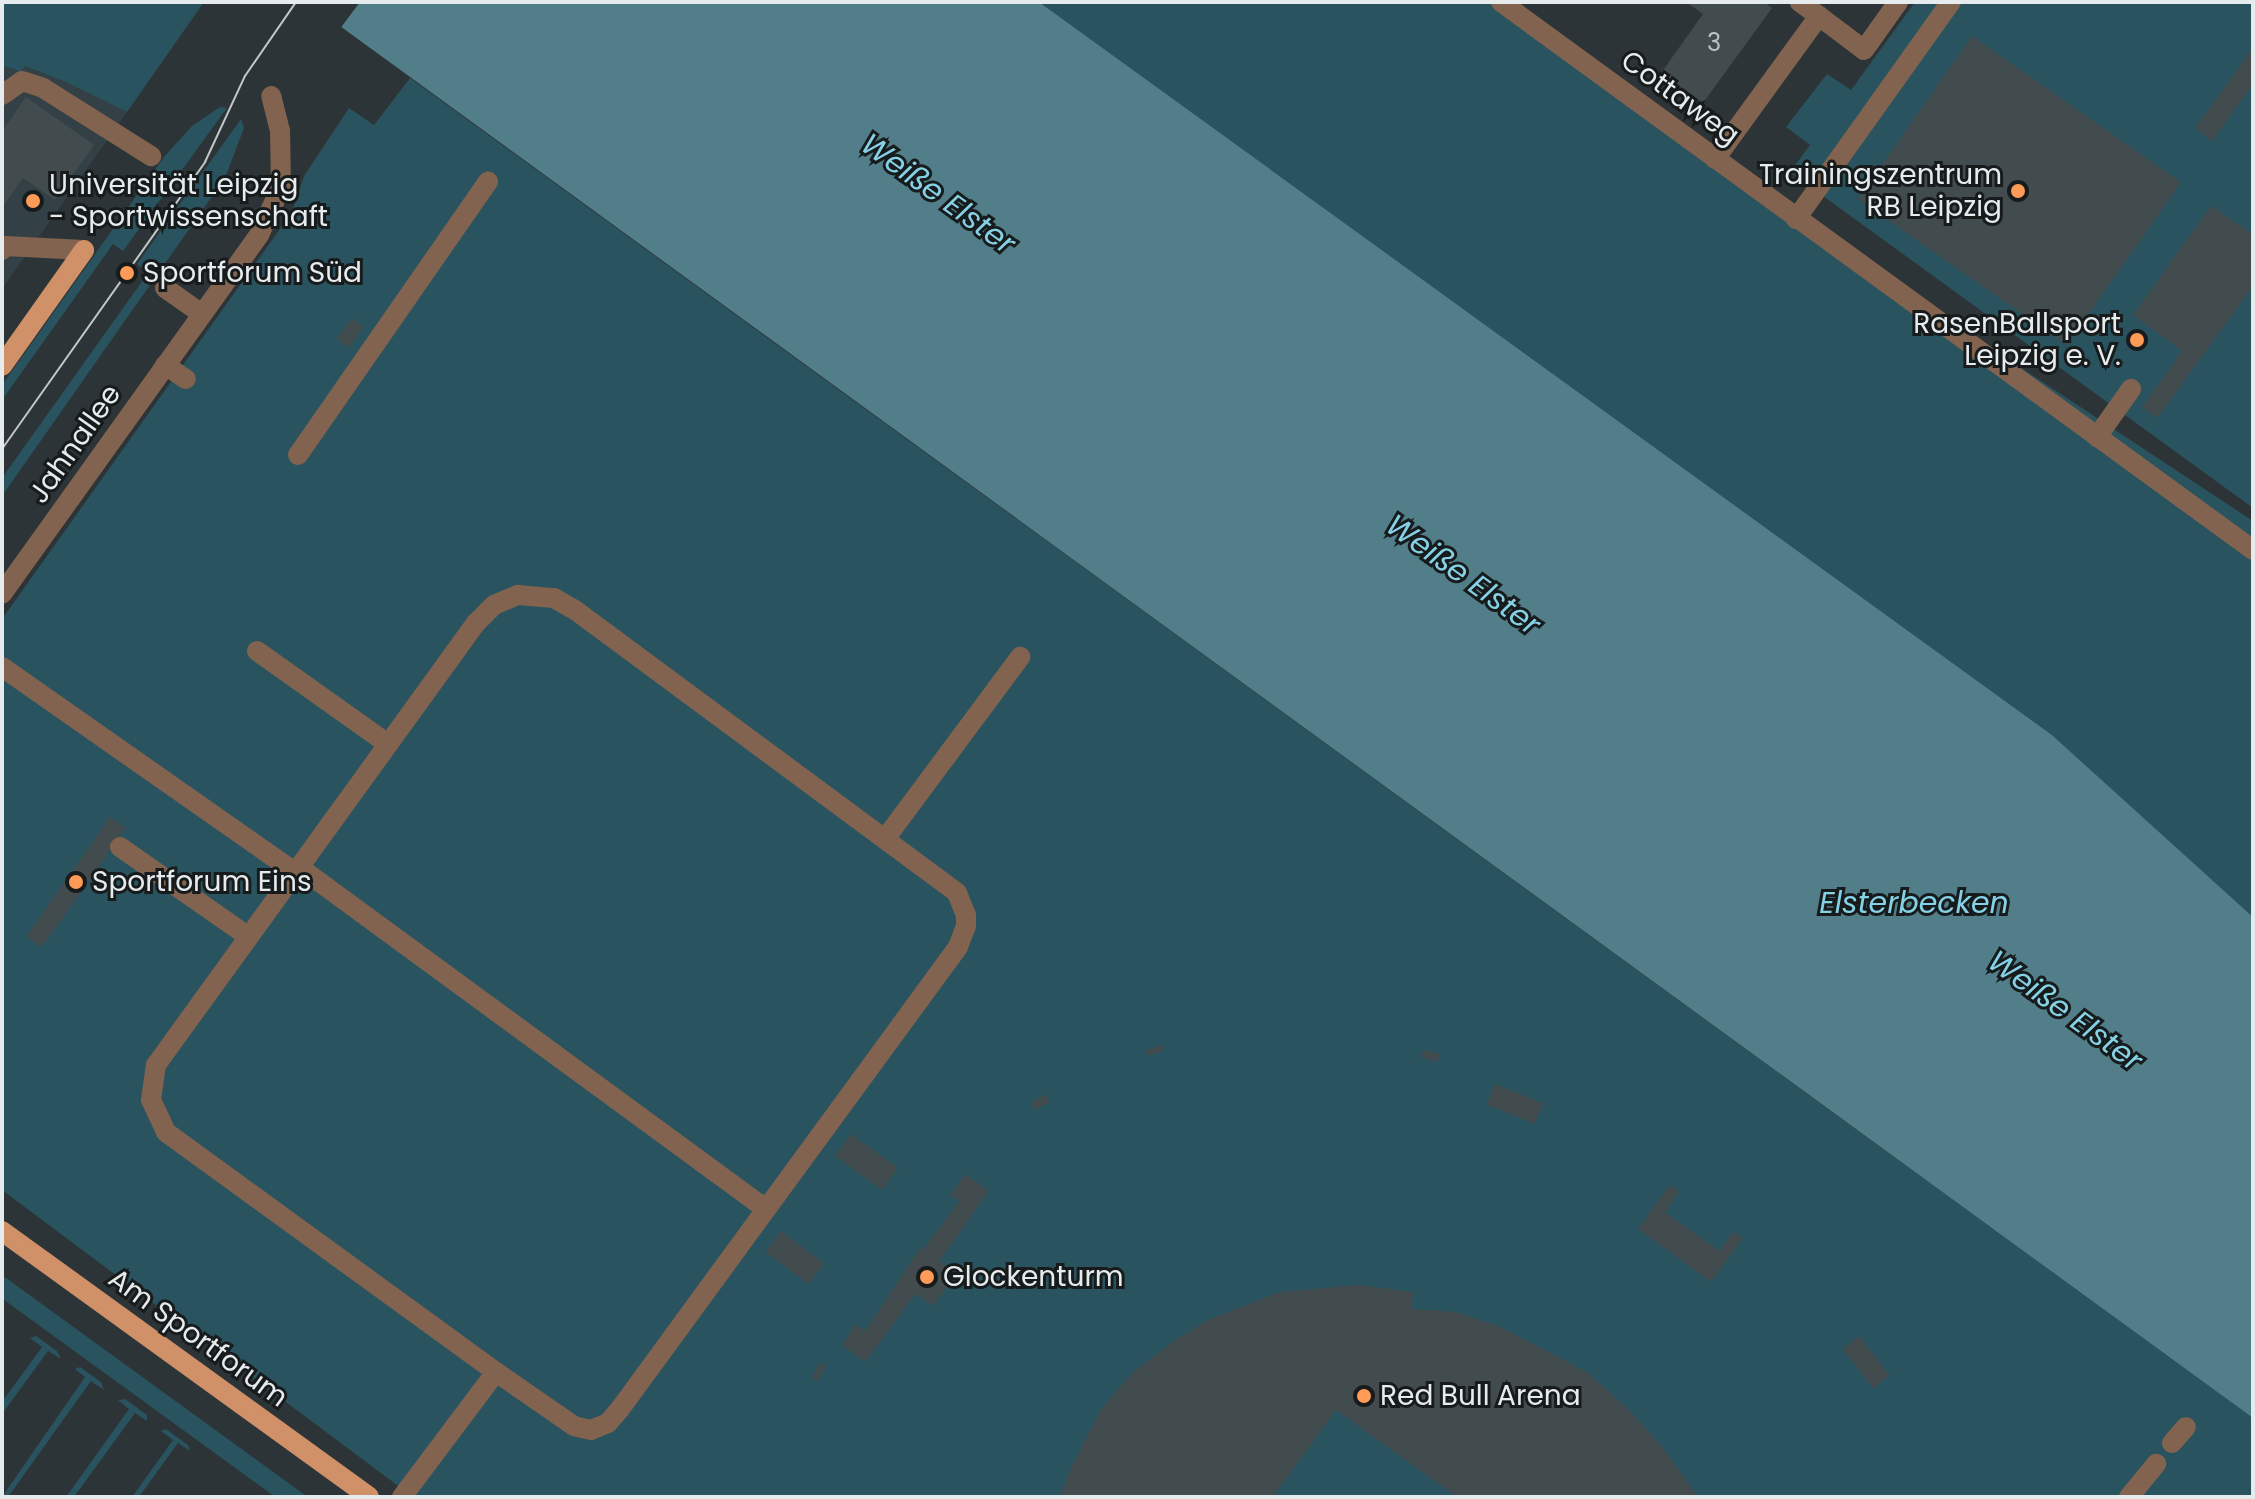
<!DOCTYPE html>
<meta charset="utf-8">
<style>
body{margin:0}
#map{position:relative;width:2255px;height:1499px;overflow:hidden;background:#2c3437;font-family:Poppins,sans-serif}
div>[style]{position:absolute}
[style*='--x']{left:calc(var(--x)*1px);top:calc(var(--y)*1px);width:calc(var(--w)*1px);rotate:calc(var(--a)*1deg)}
.built>*{inset:0;background:#334146}
.green>*{inset:0;background:#29535f;transform-origin:0 0}
.water>*{inset:0;background:#527e8a}
.pier>*{inset:0;background:#2c3437}
.building>*{inset:0;background:#424b4e;transform-origin:0 0}
.minor>*{height:20px;margin:-10px;padding:0 10px;transform-origin:10px;border-radius:10px;background:#82634f}
.major>*{height:20px;margin:-10px;padding:0 10px;transform-origin:10px;border-radius:10px;background:#d09168}
.tram>*{height:2px;margin:-1px;padding:0 1px;transform-origin:1px;border-radius:1px;background:#c2c8ca}
.dots>*{width:22px;height:22px;translate:-50% -50%;box-sizing:border-box;border:4px solid #171b1c;border-radius:50%}
span{translate:-50% -50%;white-space:nowrap;text-align:center;line-height:1.15;-webkit-text-stroke:6px #171b1c;paint-order:stroke}
.number-label{font-size:24px;color:#bdc3c5}
.number-label span{-webkit-text-stroke-width:0}
.street-label{font-size:28px;color:#e6ebed}
.poi-label{font-size:28px;color:#e6ebed}
.right{translate:-100% -50%;text-align:right}
.left{translate:0 -50%;text-align:left}
.water-label{font-size:30px;color:#85d2e7;font-style:italic}
.frame{position:absolute;inset:0;border:4px solid #e6ebed;pointer-events:none}
</style>
<div id="map">
<div class="built">
<i style="clip-path:polygon(5px 66px,25px 66px,66px 82px,127px 112px,2px 289px,2px 71px)"></i>
</div>
<div class="green">
<i style="clip-path:polygon(2px 2px,204px 2px,127px 112px,66px 82px,25px 66px,21px 72px,6px 66px,2px 71px)"></i>
<i style="clip-path:polygon(1039px 2px,1498px 2px,1796px 219px,2253px 521px,2253px 917px,2052px 735px)"></i>
<i style="clip-path:polygon(1915px 2px,2253px 2px,2253px 508px,1790px 172px,1810px 145px,1786px 127px,1827px 74px,1851px 90px)"></i>
<i style="clip-path:polygon(410px 78px,2253px 1418px,2253px 1497px,413px 1497px,2px 1190px,2px 619px,292px 212px,304px 176px,349px 108px,374px 125px)"></i>
<i style="clip-path:polygon(220px 107px,227px 108px,123px 251px,113px 244px,2px 400px,2px 385px,164px 157px,192px 126px)"></i>
<i style="clip-path:polygon(241px 119px,244px 128px,225px 178px,2px 496px,2px 478px,148px 273px,137px 264px)"></i>
<i style="left:2px;top:1275px;width:379px;height:19px;rotate:36deg"></i>
<i style="clip-path:polygon(36px 1336px,57px 1351px,61px 1359px,48px 1351px,2px 1414px,2px 1402px,42px 1347px,30px 1338px)"></i>
<i style="clip-path:polygon(80px 1367px,101px 1382px,104px 1390px,91px 1381px,8px 1497px,2px 1497px,85px 1377px,75px 1369px)"></i>
<i style="clip-path:polygon(125px 1399px,147px 1415px,147px 1421px,135px 1413px,74px 1497px,66px 1497px,129px 1409px,118px 1400px)"></i>
<i style="clip-path:polygon(166px 1429px,188px 1445px,190px 1451px,178px 1443px,139px 1497px,132px 1497px,173px 1440px,161px 1431px)"></i>
</div>
<div class="water">
<i style="clip-path:polygon(307px 2px,1039px 2px,2052px 735px,2253px 917px,2253px 1418px)"></i>
</div>
<div class="pier">
<i style="clip-path:polygon(303px 2px,360px 2px,339px 30px)"></i>
</div>
<div class="building">
<i style="clip-path:polygon(1686px 2px,1764px 2px,1772px 8px,1703px 103px,1661px 73px,1703px 14px)"></i>
<i style="left:1972px;top:36px;width:255px;height:199px;rotate:35deg"></i>
<i style="clip-path:polygon(2253px 48px,2253px 84px,2212px 141px,2195px 128px)"></i>
<i style="clip-path:polygon(26px 97px,94px 145px,55px 200px,23px 178px,2px 208px,2px 131px)"></i>
<i style="clip-path:polygon(2211px 206px,2253px 234px,2253px 286px,2157px 418px,2142px 407px,2182px 351px,2133px 315px)"></i>
<i style="left:352px;top:318px;width:15px;height:26px;rotate:37deg"></i>
<i style="left:110px;top:817px;width:19px;height:146px;rotate:35deg"></i>
<i style="left:1162px;top:1045px;width:6px;height:17px;rotate:72deg"></i>
<i style="left:1423px;top:1050px;width:17px;height:8px;rotate:13deg"></i>
<i style="left:1495px;top:1084px;width:52px;height:22px;rotate:22deg"></i>
<i style="clip-path:polygon(1045px 1094px,1050px 1102px,1035px 1110px,1031px 1103px)"></i>
<i style="left:851px;top:1134px;width:58px;height:27px;rotate:36deg"></i>
<i style="clip-path:polygon(965px 1174px,989px 1191px,939px 1261px,957px 1274px,933px 1306px,915px 1294px,865px 1362px,842px 1345px,856px 1324px,865px 1331px,920px 1248px,923px 1250px,959px 1201px,950px 1195px)"></i>
<i style="clip-path:polygon(1670px 1185px,1679px 1192px,1665px 1212px,1719px 1251px,1733px 1232px,1743px 1238px,1711px 1282px,1638px 1229px)"></i>
<i style="left:781px;top:1231px;width:54px;height:26px;rotate:37deg"></i>
<i style="clip-path:polygon(1359px 1285px,1413px 1292px,1412px 1309px,1455px 1312px,1498px 1326px,1587px 1372px,1627px 1408px,1660px 1444px,1698px 1497px,1457px 1497px,1336px 1410px,1273px 1497px,1060px 1497px,1073px 1463px,1102px 1408px,1131px 1374px,1174px 1341px,1210px 1319px,1280px 1292px)"></i>
<i style="left:1859px;top:1336px;width:50px;height:21px;rotate:52deg"></i>
<i style="clip-path:polygon(819px 1363px,826px 1366px,818px 1381px,812px 1378px)"></i>
</div>
<div class="minor">
<i style="--x:1501;--y:2;--w:930;--a:36.08"></i>
<i style="--x:1819;--y:16;--w:56;--a:37.1"></i>
<i style="--x:1864;--y:50;--w:59;--a:-54.7"></i>
<i style="--x:2;--y:95;--w:24;--a:-35"></i>
<i style="--x:22;--y:81;--w:22;--a:18"></i>
<i style="--x:43;--y:88;--w:128;--a:32.2"></i>
<i style="--x:1715;--y:159;--w:177;--a:-54"></i>
<i style="--x:1819;--y:16;--w:24;--a:-144"></i>
<i style="--x:1796;--y:219;--w:267;--a:-54.5"></i>
<i style="--x:2;--y:250;--w:5;--a:-53"></i>
<i style="--x:5;--y:246;--w:79;--a:2.9"></i>
<i style="--x:165;--y:288;--w:45;--a:35.1"></i>
<i style="--x:165;--y:365;--w:25;--a:34"></i>
<i style="--x:2097;--y:437;--w:59;--a:-54.7"></i>
<i style="--x:298;--y:455;--w:333;--a:-55.2"></i>
<i style="--x:2;--y:594;--w:442;--a:-54.4"></i>
<i style="--x:259;--y:235;--w:53;--a:-65.4"></i>
<i style="--x:281;--y:187;--w:56;--a:-91"></i>
<i style="--x:280;--y:131;--w:36;--a:-104"></i>
<i style="--x:518;--y:595;--w:36;--a:5"></i>
<i style="--x:554;--y:598;--w:24;--a:30"></i>
<i style="--x:575;--y:610;--w:475;--a:36.5"></i>
<i style="--x:957;--y:893;--w:24;--a:68"></i>
<i style="--x:966;--y:915;--w:11;--a:90"></i>
<i style="--x:966;--y:926;--w:22;--a:111"></i>
<i style="--x:958;--y:947;--w:572;--a:126.19"></i>
<i style="--x:620;--y:1409;--w:18;--a:131"></i>
<i style="--x:608;--y:1423;--w:18;--a:158"></i>
<i style="--x:591;--y:1430;--w:17;--a:-167"></i>
<i style="--x:574;--y:1426;--w:95;--a:-145.3"></i>
<i style="--x:496;--y:1372;--w:408;--a:-144"></i>
<i style="--x:166;--y:1132;--w:35;--a:-115"></i>
<i style="--x:151;--y:1100;--w:35;--a:-82"></i>
<i style="--x:156;--y:1065;--w:546;--a:-54.1"></i>
<i style="--x:476;--y:623;--w:25;--a:-45"></i>
<i style="--x:494;--y:605;--w:26;--a:-23"></i>
<i style="--x:257;--y:651;--w:161;--a:35.4"></i>
<i style="--x:2;--y:667;--w:358;--a:35"></i>
<i style="--x:885;--y:839;--w:227;--a:-53.4"></i>
<i style="--x:120;--y:847;--w:157;--a:34.9"></i>
<i style="--x:299;--y:867;--w:579;--a:36.22"></i>
<i style="--x:2172;--y:1443;--w:21;--a:-49"></i>
<i style="--x:402;--y:1497;--w:156;--a:-53.1"></i>
<i style="--x:2129;--y:1497;--w:43;--a:-50.7"></i>
</div>
<div class="major">
<i style="--x:2;--y:366;--w:142;--a:-54.7"></i>
<i style="--x:2;--y:1231;--w:453;--a:35.9"></i>
</div>
<div class="tram">
<i style="--x:2;--y:449;--w:352;--a:-54.7"></i>
<i style="--x:205;--y:162;--w:95;--a:-65.1"></i>
<i style="--x:245;--y:76;--w:90;--a:-55.4"></i>
</div>
<div class="dots">
<i style="left:2018px;top:191px;background:#fe9c57"></i>
<i style="left:33px;top:201px;background:#fe9c57"></i>
<i style="left:127px;top:273px;background:#fe9c57"></i>
<i style="left:2137px;top:340px;background:#fe9c57"></i>
<i style="left:76px;top:882px;background:#fe9c57"></i>
<i style="left:927px;top:1277px;background:#fe9c57"></i>
<i style="left:1364px;top:1396px;background:#fe9c57"></i>
</div>
<div class="number-label">
<span style="left:1714px;top:43px">3</span>
</div>
<div class="street-label">
<span style="left:1680px;top:98px;rotate:36deg">Cottaweg</span>
<span style="left:75px;top:444px;rotate:-55deg">Jahnallee</span>
<span style="left:198px;top:1338px;rotate:36deg">Am Sportforum</span>
</div>
<div class="poi-label">
<span class="right" style="left:2002px;top:191px">Trainingszentrum<br>RB Leipzig</span>
<span class="left" style="left:49px;top:201px">Universität Leipzig<br>- Sportwissenschaft</span>
<span class="left" style="left:143px;top:273px">Sportforum Süd</span>
<span class="right" style="left:2121px;top:340px">RasenBallsport<br>Leipzig e. V.</span>
<span class="left" style="left:92px;top:882px">Sportforum Eins</span>
<span class="left" style="left:943px;top:1277px">Glockenturm</span>
<span class="left" style="left:1380px;top:1396px">Red Bull Arena</span>
</div>
<div class="water-label">
<span style="left:938px;top:194px;rotate:36deg">Weiße Elster</span>
<span style="left:1463px;top:575px;rotate:36deg">Weiße Elster</span>
<span style="left:1914px;top:903px">Elsterbecken</span>
<span style="left:2065px;top:1011px;rotate:36deg">Weiße Elster</span>
</div>
<div class="frame"></div>
</div>
